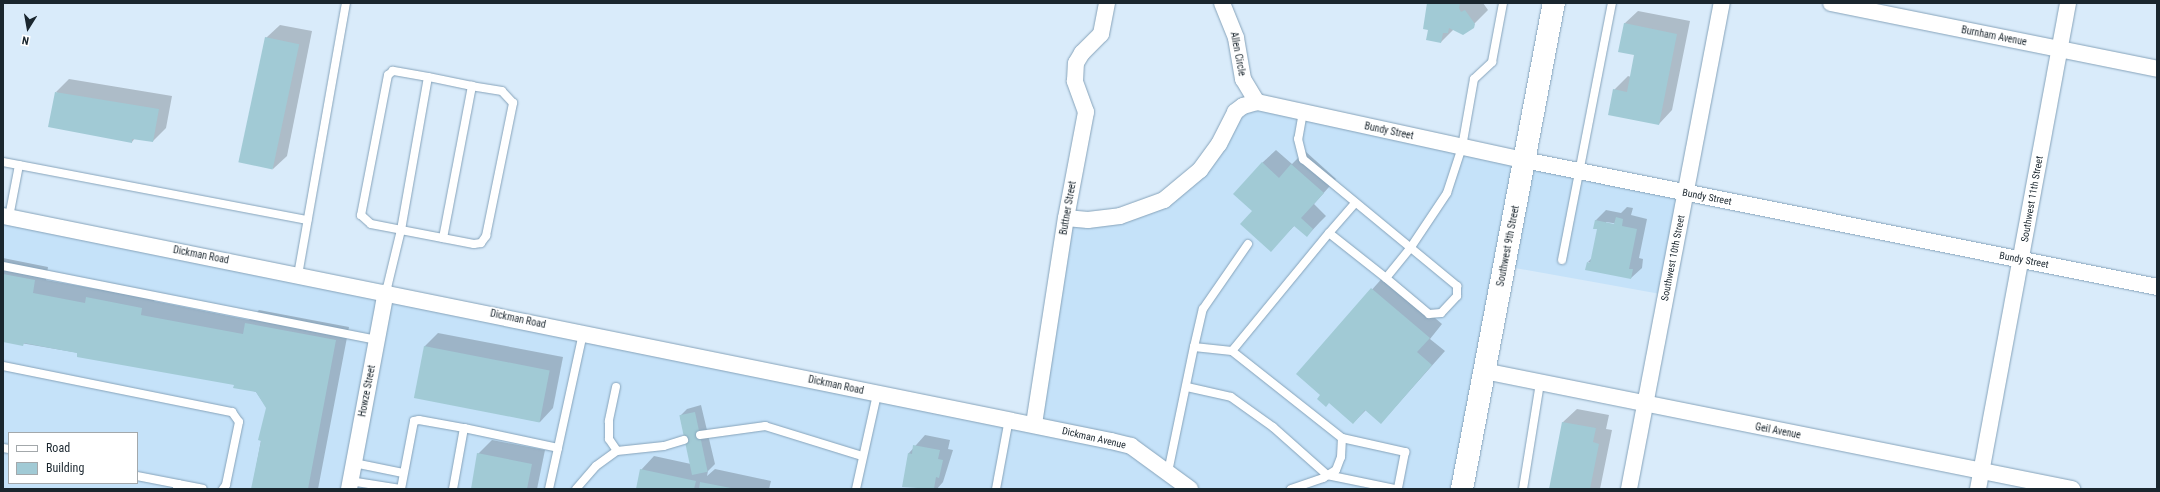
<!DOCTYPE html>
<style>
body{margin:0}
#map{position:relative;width:2160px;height:492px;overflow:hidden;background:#d9ebfa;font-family:"Roboto Condensed",sans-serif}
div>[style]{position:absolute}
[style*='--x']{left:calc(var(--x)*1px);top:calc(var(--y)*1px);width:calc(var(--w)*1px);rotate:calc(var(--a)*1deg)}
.built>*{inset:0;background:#c5e2f9}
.shadow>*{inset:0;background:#0003}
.building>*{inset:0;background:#a1cad5;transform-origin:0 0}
.roads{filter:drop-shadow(0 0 1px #86a3ba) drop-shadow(0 0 1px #86a3ba)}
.service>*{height:8px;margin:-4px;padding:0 4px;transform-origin:4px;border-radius:4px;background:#fff}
.minor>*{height:16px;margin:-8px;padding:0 8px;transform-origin:8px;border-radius:8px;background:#fff}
.secondary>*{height:22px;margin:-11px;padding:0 11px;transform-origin:11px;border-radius:11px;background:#fff}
span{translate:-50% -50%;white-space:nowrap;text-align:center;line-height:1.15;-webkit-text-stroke:3px #fff;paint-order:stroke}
.street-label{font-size:10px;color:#1a262e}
.frame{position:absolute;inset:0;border:4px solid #1a262e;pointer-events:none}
.legend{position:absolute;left:8px;top:432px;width:130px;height:52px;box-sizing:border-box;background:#fff;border:1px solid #a3a8ab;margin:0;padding:5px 7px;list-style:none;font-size:12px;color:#1a262e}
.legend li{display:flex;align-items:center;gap:8px;height:20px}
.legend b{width:20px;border:1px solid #a3a8ab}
.north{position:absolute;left:8px;top:8px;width:40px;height:40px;-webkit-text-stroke:3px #fff;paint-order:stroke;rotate:191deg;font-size:11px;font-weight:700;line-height:16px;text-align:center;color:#1a262e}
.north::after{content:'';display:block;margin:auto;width:14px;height:18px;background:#1a262e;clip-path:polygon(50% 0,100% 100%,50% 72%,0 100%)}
</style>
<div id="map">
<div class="built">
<i style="clip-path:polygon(evenodd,1243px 106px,1686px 193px,1666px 295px,1504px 266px,1462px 489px,3px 489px,3px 216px,1033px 424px,1066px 218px,1088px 220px,1177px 191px,1243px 106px,9px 433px,137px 433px,137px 483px,9px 483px,9px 433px)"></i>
</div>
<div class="shadow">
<i style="clip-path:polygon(1428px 3px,1483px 3px,1488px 10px,1474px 24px,1454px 29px,1441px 42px,1429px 29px)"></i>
<i style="clip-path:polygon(1638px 11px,1690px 21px,1672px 110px,1659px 124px,1614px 90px,1628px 76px,1631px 77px,1635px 54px,1624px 24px)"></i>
<i style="clip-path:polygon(280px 25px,312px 31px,287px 156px,273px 169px,266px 38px)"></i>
<i style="clip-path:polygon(69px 79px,172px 96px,166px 128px,153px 141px,135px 138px,132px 142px,56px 92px)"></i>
<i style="clip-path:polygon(1276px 150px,1292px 164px,1305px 151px,1336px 179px,1314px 204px,1326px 216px,1320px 222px,1307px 236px,1295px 225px,1271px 250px,1253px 211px,1262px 163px)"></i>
<i style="clip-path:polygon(evenodd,1627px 207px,1633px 208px,1631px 215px,1647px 219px,1639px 258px,1643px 259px,1642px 268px,1631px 278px,1588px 262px,1592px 258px,1598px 229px,1595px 221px,1606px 210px,1621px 213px,1627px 207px,1606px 222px,1619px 224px,1606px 224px,1606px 222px)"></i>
<i style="clip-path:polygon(3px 258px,48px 267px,46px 280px,96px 289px,101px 284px,155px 295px,154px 301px,249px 320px,259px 310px,349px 327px,318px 489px,252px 489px,267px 408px,256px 392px,235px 384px,78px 356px,79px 353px,3px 340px)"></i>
<i style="clip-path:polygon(1385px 275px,1442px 324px,1430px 339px,1445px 351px,1381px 423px,1366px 410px,1353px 423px,1297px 374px)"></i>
<i style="clip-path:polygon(438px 333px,563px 357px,553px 408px,540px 422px,415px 397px,425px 346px)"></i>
<i style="clip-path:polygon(701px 405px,715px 464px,708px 471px,707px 476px,715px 469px,771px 481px,769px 489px,637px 489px,641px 470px,654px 456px,691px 464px,680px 416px,687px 409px)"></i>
<i style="clip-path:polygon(1577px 409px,1609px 415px,1606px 429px,1612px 430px,1600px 489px,1550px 489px,1563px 422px)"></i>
<i style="clip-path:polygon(925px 435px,950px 440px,948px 449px,953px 450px,943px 482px,937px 489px,903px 486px,909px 453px)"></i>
<i style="clip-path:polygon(492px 440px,545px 450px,537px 489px,472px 489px,478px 454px)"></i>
</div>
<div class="building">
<i style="clip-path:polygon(1427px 3px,1460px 3px,1459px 8px,1461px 12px,1465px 10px,1475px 24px,1474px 28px,1463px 35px,1449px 28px,1448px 33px,1443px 33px,1441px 43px,1426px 40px,1428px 30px,1423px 29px)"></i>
<i style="clip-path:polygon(1624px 23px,1677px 34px,1659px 125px,1608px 115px,1613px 89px,1627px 92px,1634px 55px,1618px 52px)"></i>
<i style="left:265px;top:37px;width:35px;height:128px;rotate:12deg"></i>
<i style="clip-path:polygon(55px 92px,159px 109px,153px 142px,132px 139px,132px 143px,48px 127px)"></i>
<i style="clip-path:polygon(1262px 162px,1279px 178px,1291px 164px,1324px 193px,1301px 218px,1313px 229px,1307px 237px,1294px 226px,1271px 252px,1240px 224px,1252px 211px,1233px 194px)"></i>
<i style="clip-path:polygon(1616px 217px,1623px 219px,1622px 226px,1637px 229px,1629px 269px,1633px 269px,1631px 279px,1585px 270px,1587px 262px,1590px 263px,1597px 229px,1593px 229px,1595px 220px,1614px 224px)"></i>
<i style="clip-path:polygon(3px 274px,35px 280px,33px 293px,85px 303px,86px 297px,142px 308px,141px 315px,243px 334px,245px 323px,336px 340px,308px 489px,251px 489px,261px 441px,258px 440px,266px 408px,256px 392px,233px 388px,234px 385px,77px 357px,77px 353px,24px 343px,23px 346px,3px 342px)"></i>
<i style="clip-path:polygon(1371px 288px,1430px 338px,1417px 352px,1432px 365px,1381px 424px,1365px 410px,1353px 424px,1329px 403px,1326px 407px,1317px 399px,1320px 395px,1296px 374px)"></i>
<i style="left:424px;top:346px;width:128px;height:53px;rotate:11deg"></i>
<i style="left:695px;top:412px;width:61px;height:16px;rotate:78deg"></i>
<i style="clip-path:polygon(1562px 422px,1596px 428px,1593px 442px,1599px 444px,1590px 489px,1549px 489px)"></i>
<i style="clip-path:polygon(913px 445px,940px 450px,938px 459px,943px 460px,939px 478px,936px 477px,934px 489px,902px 487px,908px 453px,912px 454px)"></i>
<i style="clip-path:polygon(477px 453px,532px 464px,527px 489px,471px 489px)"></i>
<i style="clip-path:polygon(640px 469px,696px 481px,694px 489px,636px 489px)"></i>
<i style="clip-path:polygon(700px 482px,731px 488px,731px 489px,699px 489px)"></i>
</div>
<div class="roads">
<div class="service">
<i style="--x:1303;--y:112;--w:27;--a:100"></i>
<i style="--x:1298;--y:139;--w:21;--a:76"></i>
<i style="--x:1303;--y:159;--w:200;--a:39.5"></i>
<i style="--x:1457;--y:286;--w:10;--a:90"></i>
<i style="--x:1457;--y:296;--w:23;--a:133"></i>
<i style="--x:1441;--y:313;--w:12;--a:175"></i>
<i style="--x:1429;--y:314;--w:56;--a:-140.1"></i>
<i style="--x:3;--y:162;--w:310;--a:10.8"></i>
<i style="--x:9;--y:217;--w:53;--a:-79.1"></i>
<i style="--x:1329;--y:233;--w:40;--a:-49"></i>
<i style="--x:443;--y:238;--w:155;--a:-79.2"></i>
<i style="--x:1562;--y:260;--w:262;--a:-79"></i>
<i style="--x:3;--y:266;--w:381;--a:11.2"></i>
<i style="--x:298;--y:275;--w:276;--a:-80"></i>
<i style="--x:386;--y:292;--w:64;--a:-76.4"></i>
<i style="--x:401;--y:230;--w:74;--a:10.9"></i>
<i style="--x:474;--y:244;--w:7;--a:-8"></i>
<i style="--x:481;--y:243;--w:9;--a:-54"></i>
<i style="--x:486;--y:236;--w:136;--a:-78.5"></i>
<i style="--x:513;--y:103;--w:16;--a:-133"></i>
<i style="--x:502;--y:91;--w:30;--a:-171"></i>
<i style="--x:472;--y:86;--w:45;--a:-168.4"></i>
<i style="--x:428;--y:77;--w:36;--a:-170"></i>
<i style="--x:393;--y:71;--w:6;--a:141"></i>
<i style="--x:388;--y:75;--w:143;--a:100.9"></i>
<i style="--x:361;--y:215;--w:13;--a:42"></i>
<i style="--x:371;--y:224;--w:31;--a:11"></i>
<i style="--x:401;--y:230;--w:155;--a:-80"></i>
<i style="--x:1194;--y:347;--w:39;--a:-77"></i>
<i style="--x:1203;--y:309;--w:79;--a:-55.3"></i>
<i style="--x:3;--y:366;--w:234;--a:11.4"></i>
<i style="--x:232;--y:412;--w:12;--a:55"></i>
<i style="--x:239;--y:422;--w:64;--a:101.7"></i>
<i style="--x:226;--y:485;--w:5;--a:127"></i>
<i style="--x:616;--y:387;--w:35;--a:102"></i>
<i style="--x:609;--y:421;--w:18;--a:90"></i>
<i style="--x:609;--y:439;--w:14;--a:56"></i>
<i style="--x:1187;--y:387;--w:45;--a:12.8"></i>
<i style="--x:1231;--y:397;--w:52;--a:35.5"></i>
<i style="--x:1273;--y:427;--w:72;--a:41.6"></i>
<i style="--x:1327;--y:475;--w:69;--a:11.6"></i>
<i style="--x:700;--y:435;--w:66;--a:-7.9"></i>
<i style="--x:765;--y:426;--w:102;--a:17.2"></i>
<i style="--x:1342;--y:438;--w:65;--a:12.5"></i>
<i style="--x:1405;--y:452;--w:38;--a:101"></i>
<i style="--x:3;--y:448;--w:6;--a:9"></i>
<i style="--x:354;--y:463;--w:50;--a:11.5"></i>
<i style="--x:1168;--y:472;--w:128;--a:-78.3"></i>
<i style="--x:1194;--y:347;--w:38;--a:6"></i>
<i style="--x:137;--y:476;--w:42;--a:11"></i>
<i style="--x:350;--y:481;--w:51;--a:9.1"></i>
<i style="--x:177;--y:488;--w:4;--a:-76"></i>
<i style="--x:178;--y:484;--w:25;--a:11"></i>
<i style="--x:401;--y:489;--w:69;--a:-79.2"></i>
<i style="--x:414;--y:421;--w:5;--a:-11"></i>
<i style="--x:419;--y:420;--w:46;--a:10.1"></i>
<i style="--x:453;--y:489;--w:62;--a:-79.8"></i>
<i style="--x:464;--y:428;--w:96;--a:12"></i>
<i style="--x:558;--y:448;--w:118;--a:-77.7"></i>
<i style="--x:549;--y:489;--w:42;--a:-77.6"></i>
<i style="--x:576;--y:489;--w:30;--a:-49"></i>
<i style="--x:596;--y:466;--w:26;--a:-36"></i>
<i style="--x:617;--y:451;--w:47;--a:-6.1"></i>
<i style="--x:664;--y:446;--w:21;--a:-17"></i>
<i style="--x:856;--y:489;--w:97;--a:-77.5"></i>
<i style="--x:996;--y:489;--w:71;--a:-79.5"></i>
<i style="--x:1291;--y:489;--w:34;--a:-19"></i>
<i style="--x:1323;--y:478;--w:15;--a:-32"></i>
<i style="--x:1336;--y:470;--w:14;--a:-69"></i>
<i style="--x:1341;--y:457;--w:19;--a:-87"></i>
<i style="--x:1342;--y:438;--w:140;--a:-141.7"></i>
<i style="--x:1232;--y:351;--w:153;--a:-50.6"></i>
<i style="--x:1329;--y:233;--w:73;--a:38.3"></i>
<i style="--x:1386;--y:278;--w:40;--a:-51"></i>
<i style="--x:1411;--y:247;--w:65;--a:-56.3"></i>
<i style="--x:1447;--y:193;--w:48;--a:-71.9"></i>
<i style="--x:1462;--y:147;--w:69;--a:-80"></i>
<i style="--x:1474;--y:79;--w:25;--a:-43"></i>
<i style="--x:1492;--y:62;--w:60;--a:-79.4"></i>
<i style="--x:1523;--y:489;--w:107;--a:-80.9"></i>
</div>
<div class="minor">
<i style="--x:1222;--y:3;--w:38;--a:68"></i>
<i style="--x:1236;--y:38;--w:42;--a:80.3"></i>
<i style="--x:1243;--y:79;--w:27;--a:59"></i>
<i style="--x:1831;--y:3;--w:333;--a:11.4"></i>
<i style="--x:3;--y:216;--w:1131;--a:11.48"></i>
<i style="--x:1111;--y:441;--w:21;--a:14"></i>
<i style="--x:1131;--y:446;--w:73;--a:36.1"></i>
<i style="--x:1066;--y:218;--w:22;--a:5"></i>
<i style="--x:1088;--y:220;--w:32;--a:-7"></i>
<i style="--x:1120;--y:216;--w:47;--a:-20"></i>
<i style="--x:1164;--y:200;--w:47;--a:-39.8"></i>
<i style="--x:1200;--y:170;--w:32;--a:-54"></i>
<i style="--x:1219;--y:144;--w:36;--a:-63"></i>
<i style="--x:1235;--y:112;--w:10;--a:-37"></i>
<i style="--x:1243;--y:106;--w:15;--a:-16"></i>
<i style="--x:1257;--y:102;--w:273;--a:12.3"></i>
<i style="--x:1524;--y:160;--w:646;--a:11.34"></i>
<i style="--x:1484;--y:371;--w:600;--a:11.35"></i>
<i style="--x:1034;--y:424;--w:208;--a:-81.2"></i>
<i style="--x:1066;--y:218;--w:108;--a:-79.3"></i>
<i style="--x:1086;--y:112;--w:33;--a:-110"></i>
<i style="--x:1075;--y:81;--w:18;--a:-87"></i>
<i style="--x:1076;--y:63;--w:12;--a:-59"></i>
<i style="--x:1082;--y:53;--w:27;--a:-45"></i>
<i style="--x:1101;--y:34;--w:32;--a:-79"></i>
<i style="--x:349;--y:489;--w:200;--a:-79.4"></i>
<i style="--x:1629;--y:489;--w:495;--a:-79.2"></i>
<i style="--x:1978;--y:489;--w:494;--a:-79.5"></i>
</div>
<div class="secondary">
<i style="--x:1462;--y:489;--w:495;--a:-79.3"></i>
</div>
</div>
<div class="street-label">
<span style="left:1994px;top:36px;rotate:11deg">Burnham Avenue</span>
<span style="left:1238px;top:54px;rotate:79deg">Allen Circle</span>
<span style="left:1389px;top:131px;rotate:12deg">Bundy Street</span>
<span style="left:1707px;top:197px;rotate:11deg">Bundy Street</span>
<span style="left:2032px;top:199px;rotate:-80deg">Southwest 11th Street</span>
<span style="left:1068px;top:208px;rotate:-80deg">Buttner Street</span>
<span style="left:1508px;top:246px;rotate:-79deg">Southwest 9th Street</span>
<span style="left:201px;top:255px;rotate:11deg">Dickman Road</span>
<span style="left:1673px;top:258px;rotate:-79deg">Southwest 10th Street</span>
<span style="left:2024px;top:260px;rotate:11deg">Bundy Street</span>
<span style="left:518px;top:319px;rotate:12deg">Dickman Road</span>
<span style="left:836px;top:385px;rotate:12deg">Dickman Road</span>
<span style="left:367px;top:391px;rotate:-79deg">Howze Street</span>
<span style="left:1778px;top:431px;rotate:11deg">Geil Avenue</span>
<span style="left:1094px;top:438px;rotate:13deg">Dickman Avenue</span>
</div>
<div class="frame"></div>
<ul class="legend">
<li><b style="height:5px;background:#fff"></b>Road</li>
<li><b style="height:11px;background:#a1cad5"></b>Building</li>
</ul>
<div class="north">N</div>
</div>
